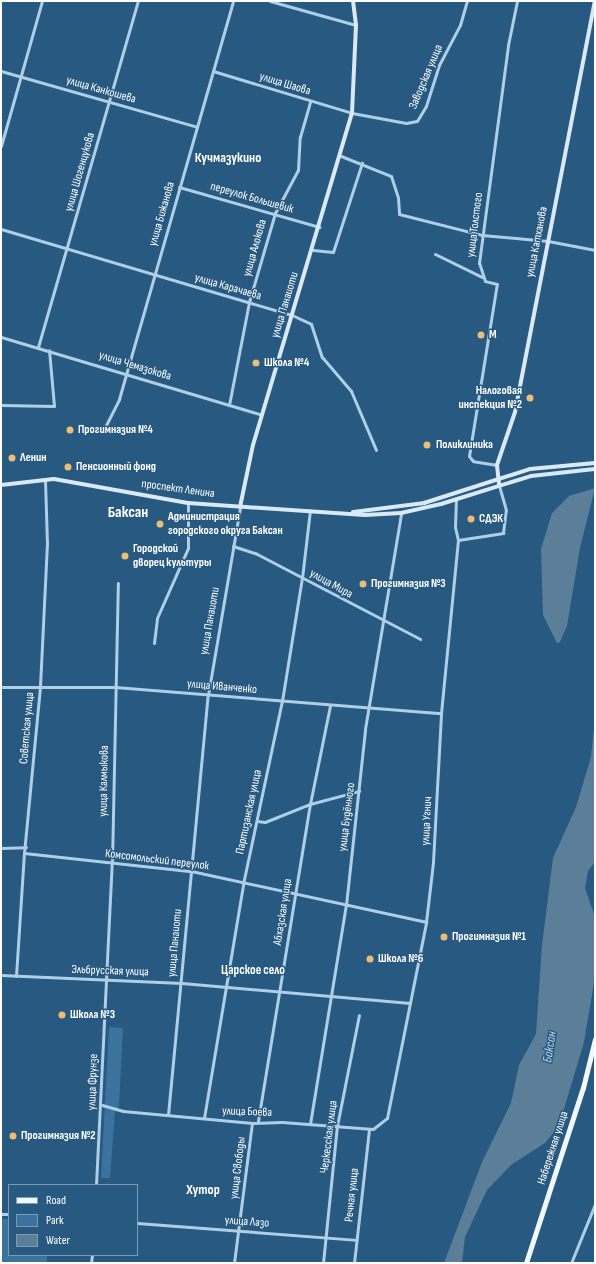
<!DOCTYPE html>
<meta charset="utf-8">
<style>
body{margin:0}
#map{position:relative;width:596px;height:1264px;overflow:hidden;background:#275981;font-family:"Sofia Sans Condensed",sans-serif}
div>[style]{position:absolute}
[style*='--x']{left:calc(var(--x)*1px);top:calc(var(--y)*1px);width:calc(var(--w)*1px);rotate:calc(var(--a)*1deg)}
.green>*{inset:0;background:#3c739e}
.water>*{inset:0;background:#5b7e99}
.street>*{height:3px;margin:-1.5px;padding:0 1.5px;transform-origin:1.5px;border-radius:1.5px;background:#afcfe6}
.secondary>*{height:4px;margin:-2px;padding:0 2px;transform-origin:2px;border-radius:2px;background:#d9e9f6}
.primary>*{height:4.5px;margin:-2.25px;padding:0 2.25px;transform-origin:2.25px;border-radius:2.25px;background:#f0f7fd}
.dots>*{width:11px;height:11px;translate:-50% -50%;box-sizing:border-box;border:2px solid #275981;border-radius:50%}
span{translate:-50% -50%;white-space:nowrap;text-align:center;line-height:1.15;-webkit-text-stroke:3px #275981;paint-order:stroke}
.street-label{font-size:12px;color:#fff}
.poi-label{font-size:12px;color:#fff;font-weight:700}
.left{translate:0 -50%;text-align:left}
.right{translate:-100% -50%;text-align:right}
.neighbourhood-label{font-size:13px;color:#fff;font-weight:700}
.water-label{font-size:13px;color:#bbd8ee;font-style:italic}
.quarter-label{font-size:14px;color:#fff;font-weight:700}
.district-label{font-size:16px;color:#fff;font-weight:700}
.frame{position:absolute;inset:0;border:2px solid #fff;pointer-events:none}
.legend{position:absolute;left:8px;top:1184px;width:130px;height:72px;box-sizing:border-box;background:#275981;border:1px solid #7d9bb3;margin:0;padding:5px 7px;list-style:none;font-size:12px;color:#fff}
.legend li{display:flex;align-items:center;gap:8px;height:20px}
.legend b{width:20px;border:1px solid #7d9bb3}
</style>
<div id="map">
<div class="green">
<i style="clip-path:polygon(109px 1027px,123px 1028px,119px 1106px,115px 1112px,110px 1178px,101px 1178px)"></i>
<i style="clip-path:polygon(1px 1219px,9px 1219px,9px 1255px,47px 1255px,47px 1263px,1px 1262px)"></i>
</div>
<div class="water">
<i style="clip-path:polygon(595px 488px,580px 548px,567px 626px,560px 642px,557px 643px,543px 615px,541px 549px,552px 513px,569px 496px)"></i>
<i style="clip-path:polygon(595px 716px,595px 862px,588px 871px,585px 888px,595px 917px,595px 977px,584px 1042px,559px 1126px,545px 1143px,511px 1165px,487px 1190px,465px 1237px,462px 1263px,444px 1263px,482px 1162px,511px 1103px,519px 1065px,536px 1034px,542px 945px,553px 858px,576px 807px,591px 757px)"></i>
</div>
<div class="street">
<i style="--x:270;--y:1;--w:89;--a:15.6"></i>
<i style="--x:1;--y:71;--w:204;--a:15.9"></i>
<i style="--x:213;--y:71;--w:145;--a:16.8"></i>
<i style="--x:352;--y:113;--w:55;--a:10.5"></i>
<i style="--x:406;--y:123;--w:11;--a:-10"></i>
<i style="--x:417;--y:121;--w:17;--a:-59"></i>
<i style="--x:426;--y:106;--w:43;--a:-72.4"></i>
<i style="--x:439;--y:65;--w:45;--a:-62.3"></i>
<i style="--x:460;--y:25;--w:25;--a:-74"></i>
<i style="--x:1;--y:146;--w:151;--a:-74.2"></i>
<i style="--x:341;--y:156;--w:54;--a:21.8"></i>
<i style="--x:391;--y:176;--w:23;--a:72"></i>
<i style="--x:398;--y:198;--w:16;--a:86"></i>
<i style="--x:399;--y:214;--w:86;--a:14.2"></i>
<i style="--x:482;--y:235;--w:66;--a:5.2"></i>
<i style="--x:548;--y:241;--w:48;--a:10.8"></i>
<i style="--x:179;--y:187;--w:146;--a:15.9"></i>
<i style="--x:1;--y:229;--w:303;--a:16.5"></i>
<i style="--x:292;--y:315;--w:21;--a:25"></i>
<i style="--x:311;--y:324;--w:35;--a:72"></i>
<i style="--x:322;--y:357;--w:45;--a:49.5"></i>
<i style="--x:351;--y:391;--w:64;--a:67"></i>
<i style="--x:313;--y:250;--w:20;--a:6"></i>
<i style="--x:333;--y:252;--w:94;--a:-72"></i>
<i style="--x:435;--y:254;--w:52;--a:26.1"></i>
<i style="--x:1;--y:337;--w:272;--a:16.6"></i>
<i style="--x:38;--y:347;--w:360;--a:-73.9"></i>
<i style="--x:1;--y:405;--w:53;--a:1.1"></i>
<i style="--x:54;--y:406;--w:56;--a:-95.1"></i>
<i style="--x:229;--y:405;--w:105;--a:-79"></i>
<i style="--x:249;--y:302;--w:93;--a:-73.7"></i>
<i style="--x:275;--y:213;--w:49;--a:-61.9"></i>
<i style="--x:298;--y:170;--w:33;--a:-87"></i>
<i style="--x:300;--y:137;--w:37;--a:-74"></i>
<i style="--x:103;--y:431;--w:36;--a:-63"></i>
<i style="--x:119;--y:399;--w:414;--a:-74"></i>
<i style="--x:497;--y:465;--w:24;--a:-171"></i>
<i style="--x:473;--y:461;--w:6;--a:-129"></i>
<i style="--x:469;--y:456;--w:174;--a:-80.8"></i>
<i style="--x:497;--y:284;--w:12;--a:-166"></i>
<i style="--x:485;--y:281;--w:19;--a:-108"></i>
<i style="--x:479;--y:263;--w:220;--a:-82.4"></i>
<i style="--x:508;--y:45;--w:45;--a:-78.4"></i>
<i style="--x:458;--y:540;--w:46;--a:-8.8"></i>
<i style="--x:503;--y:533;--w:23;--a:-83"></i>
<i style="--x:506;--y:510;--w:26;--a:-106"></i>
<i style="--x:233;--y:546;--w:25;--a:18"></i>
<i style="--x:257;--y:554;--w:184;--a:27.5"></i>
<i style="--x:154;--y:643;--w:25;--a:-83"></i>
<i style="--x:157;--y:618;--w:77;--a:-66.1"></i>
<i style="--x:188;--y:548;--w:45;--a:-90"></i>
<i style="--x:1;--y:687;--w:114;--a:0"></i>
<i style="--x:115;--y:687;--w:327;--a:4.6"></i>
<i style="--x:257;--y:821;--w:8;--a:7"></i>
<i style="--x:265;--y:822;--w:48;--a:-21.8"></i>
<i style="--x:310;--y:804;--w:51;--a:-14.9"></i>
<i style="--x:1;--y:848;--w:25;--a:-2"></i>
<i style="--x:24;--y:853;--w:168;--a:6.2"></i>
<i style="--x:191;--y:871;--w:240;--a:12.2"></i>
<i style="--x:1;--y:975;--w:181;--a:2.5"></i>
<i style="--x:182;--y:983;--w:229;--a:5"></i>
<i style="--x:16;--y:976;--w:123;--a:-86.3"></i>
<i style="--x:24;--y:853;--w:168;--a:-84.5"></i>
<i style="--x:40;--y:686;--w:142;--a:-87.2"></i>
<i style="--x:47;--y:544;--w:64;--a:-91.8"></i>
<i style="--x:102;--y:1105;--w:22;--a:16"></i>
<i style="--x:123;--y:1111;--w:130;--a:5.3"></i>
<i style="--x:252;--y:1123;--w:30;--a:-2"></i>
<i style="--x:282;--y:1122;--w:91;--a:4.4"></i>
<i style="--x:373;--y:1129;--w:18;--a:-38"></i>
<i style="--x:387;--y:1118;--w:200;--a:-78.7"></i>
<i style="--x:426;--y:922;--w:60;--a:-83.3"></i>
<i style="--x:433;--y:862;--w:149;--a:-86.9"></i>
<i style="--x:441;--y:713;--w:174;--a:-84.4"></i>
<i style="--x:458;--y:540;--w:13;--a:-103"></i>
<i style="--x:455;--y:527;--w:27;--a:-88"></i>
<i style="--x:168;--y:1115;--w:422;--a:-84.6"></i>
<i style="--x:208;--y:695;--w:191;--a:-80.3"></i>
<i style="--x:204;--y:1118;--w:237;--a:-80.5"></i>
<i style="--x:243;--y:884;--w:187;--a:-78"></i>
<i style="--x:282;--y:701;--w:125;--a:-80.8"></i>
<i style="--x:302;--y:578;--w:68;--a:-83.3"></i>
<i style="--x:258;--y:1121;--w:321;--a:-80.7"></i>
<i style="--x:310;--y:804;--w:100;--a:-78.5"></i>
<i style="--x:310;--y:1124;--w:222;--a:-80.7"></i>
<i style="--x:346;--y:905;--w:177;--a:-83.8"></i>
<i style="--x:365;--y:729;--w:219;--a:-80.5"></i>
<i style="--x:96;--y:1185;--w:322;--a:-87.2"></i>
<i style="--x:112;--y:863;--w:280;--a:-88.8"></i>
<i style="--x:1;--y:1214;--w:8;--a:0"></i>
<i style="--x:137;--y:1223;--w:220;--a:4.4"></i>
<i style="--x:91;--y:1263;--w:8;--a:-83"></i>
<i style="--x:234;--y:1263;--w:141;--a:-82.7"></i>
<i style="--x:323;--y:1263;--w:138;--a:-84.2"></i>
<i style="--x:337;--y:1126;--w:113;--a:-78.8"></i>
<i style="--x:354;--y:1263;--w:135;--a:-83.6"></i>
<i style="--x:571;--y:1263;--w:64;--a:-67.9"></i>
</div>
<div class="secondary">
<i style="--x:499;--y:484;--w:19;--a:-96"></i>
<i style="--x:497;--y:465;--w:56;--a:-71.2"></i>
<i style="--x:515;--y:412;--w:419;--a:-79"></i>
<i style="--x:1;--y:485;--w:53;--a:-6.5"></i>
<i style="--x:54;--y:479;--w:136;--a:10.2"></i>
<i style="--x:188;--y:503;--w:177;--a:3.9"></i>
<i style="--x:365;--y:515;--w:36;--a:-3"></i>
<i style="--x:401;--y:513;--w:41;--a:-12.7"></i>
<i style="--x:441;--y:504;--w:94;--a:-17.3"></i>
<i style="--x:531;--y:476;--w:64;--a:-6.2"></i>
<i style="--x:240;--y:507;--w:63;--a:-78.2"></i>
<i style="--x:253;--y:445;--w:346;--a:-73.4"></i>
<i style="--x:352;--y:113;--w:88;--a:-87.4"></i>
<i style="--x:356;--y:25;--w:24;--a:-97"></i>
<i style="--x:353;--y:512;--w:72;--a:-7.2"></i>
<i style="--x:424;--y:503;--w:111;--a:-17.8"></i>
<i style="--x:530;--y:469;--w:65;--a:-5.3"></i>
</div>
<div class="primary">
<i style="--x:526;--y:1263;--w:184;--a:-72"></i>
<i style="--x:583;--y:1088;--w:50;--a:-76.2"></i>
</div>
<div class="dots">
<i style="left:481px;top:335px;background:#eebd75"></i>
<i style="left:256px;top:363px;background:#eebd75"></i>
<i style="left:530px;top:398px;background:#eebd75"></i>
<i style="left:70px;top:430px;background:#eebd75"></i>
<i style="left:427px;top:445px;background:#eebd75"></i>
<i style="left:12px;top:458px;background:#eebd75"></i>
<i style="left:68px;top:467px;background:#eebd75"></i>
<i style="left:471px;top:519px;background:#eebd75"></i>
<i style="left:160px;top:524px;background:#eebd75"></i>
<i style="left:125px;top:556px;background:#eebd75"></i>
<i style="left:363px;top:584px;background:#eebd75"></i>
<i style="left:444px;top:937px;background:#eebd75"></i>
<i style="left:370px;top:959px;background:#eebd75"></i>
<i style="left:62px;top:1015px;background:#eebd75"></i>
<i style="left:13px;top:1136px;background:#eebd75"></i>
</div>
<div class="street-label">
<span style="left:426px;top:77px;rotate:-67deg">Заводская улица</span>
<span style="left:285px;top:84px;rotate:17deg">улица Шаова</span>
<span style="left:101px;top:90px;rotate:16deg">улица Канкошева</span>
<span style="left:80px;top:172px;rotate:-74deg">улица Шогенцукова</span>
<span style="left:252px;top:198px;rotate:16deg">переулок Большевик</span>
<span style="left:162px;top:214px;rotate:-74deg">улица Бижанова</span>
<span style="left:475px;top:225px;rotate:-83deg">улица Толстого</span>
<span style="left:537px;top:242px;rotate:-79deg">улица Катханова</span>
<span style="left:255px;top:248px;rotate:-74deg">улица Алокова</span>
<span style="left:228px;top:287px;rotate:16deg">улица Карачаева</span>
<span style="left:285px;top:305px;rotate:-73deg">улица Панаиоти</span>
<span style="left:135px;top:366px;rotate:17deg">улица Чемазокова</span>
<span style="left:178px;top:489px;rotate:8deg">проспект Ленина</span>
<span style="left:331px;top:584px;rotate:29deg">улица Мира</span>
<span style="left:210px;top:621px;rotate:-80deg">улица Панаиоти</span>
<span style="left:222px;top:687px;rotate:5deg">улица Иванченко</span>
<span style="left:27px;top:728px;rotate:-85deg">Советская улица</span>
<span style="left:104px;top:781px;rotate:-89deg">улица Калмыкова</span>
<span style="left:249px;top:812px;rotate:-78deg">Партизанская улица</span>
<span style="left:347px;top:817px;rotate:-83deg">улица Будённого</span>
<span style="left:427px;top:821px;rotate:-87deg">улица Угнич</span>
<span style="left:157px;top:860px;rotate:7deg">Комсомольский переулок</span>
<span style="left:283px;top:912px;rotate:-81deg">Абхазская улица</span>
<span style="left:175px;top:943px;rotate:-85deg">улица Панаиоти</span>
<span style="left:110px;top:971px;rotate:2deg">Эльбрусская улица</span>
<span style="left:93px;top:1082px;rotate:-88deg">улица Фрунзе</span>
<span style="left:247px;top:1112px;rotate:2deg">улица Боева</span>
<span style="left:329px;top:1137px;rotate:-83deg">Черкесская улица</span>
<span style="left:553px;top:1148px;rotate:-72deg">Набережная улица</span>
<span style="left:238px;top:1168px;rotate:-83deg">улица Свободы</span>
<span style="left:352px;top:1195px;rotate:-84deg">Речная улица</span>
<span style="left:247px;top:1222px;rotate:4deg">улица Лазо</span>
</div>
<div class="poi-label">
<span class="left" style="left:489px;top:335px">М</span>
<span class="left" style="left:264px;top:363px">Школа №4</span>
<span class="right" style="left:522px;top:398px">Налоговая<br>инспекция №2</span>
<span class="left" style="left:78px;top:430px">Прогимназия №4</span>
<span class="left" style="left:436px;top:445px">Поликлиника</span>
<span class="left" style="left:20px;top:458px">Ленин</span>
<span class="left" style="left:76px;top:467px">Пенсионный фонд</span>
<span class="left" style="left:168px;top:524px">Администрация<br>городского округа Баксан</span>
<span class="left" style="left:479px;top:519px">СДЭК</span>
<span class="left" style="left:133px;top:556px">Городской<br>дворец культуры</span>
<span class="left" style="left:371px;top:584px">Прогимназия №3</span>
<span class="left" style="left:452px;top:937px">Прогимназия №1</span>
<span class="left" style="left:378px;top:959px">Школа №6</span>
<span class="left" style="left:70px;top:1015px">Школа №3</span>
<span class="left" style="left:21px;top:1136px">Прогимназия №2</span>
</div>
<div class="neighbourhood-label">
<span style="left:253px;top:970px">Царское село</span>
</div>
<div class="water-label">
<span style="left:550px;top:1047px;rotate:-81deg">Баксан</span>
</div>
<div class="quarter-label">
<span style="left:228px;top:158px">Кучмазукино</span>
<span style="left:203px;top:1190px">Хутор</span>
</div>
<div class="district-label">
<span style="left:128px;top:513px">Баксан</span>
</div>
<div class="frame"></div>
<ul class="legend">
<li><b style="height:5px;background:#f0f7fd"></b>Road</li>
<li><b style="height:11px;background:#3c739e"></b>Park</li>
<li><b style="height:11px;background:#5b7e99"></b>Water</li>
</ul>
</div>
